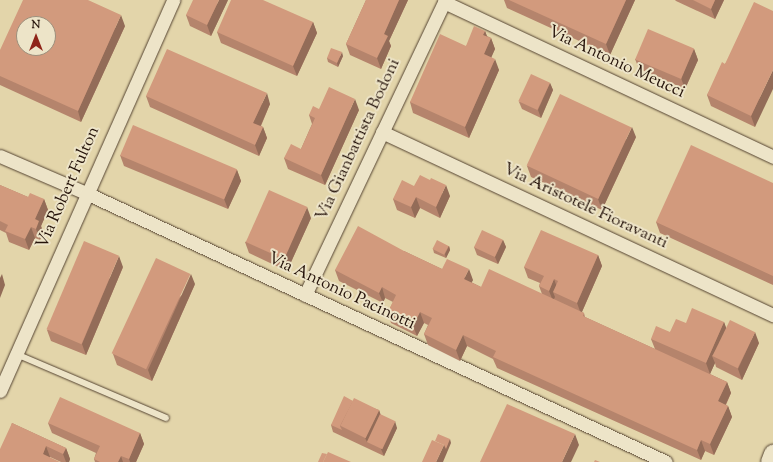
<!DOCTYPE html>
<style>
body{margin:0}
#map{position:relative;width:773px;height:462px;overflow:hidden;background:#e3d5aa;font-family:"Sorts Mill Goudy",serif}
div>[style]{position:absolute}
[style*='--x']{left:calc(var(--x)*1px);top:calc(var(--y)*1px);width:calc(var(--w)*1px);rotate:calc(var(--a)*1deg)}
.roads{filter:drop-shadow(0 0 1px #544331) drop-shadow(0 0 1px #544331)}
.lane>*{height:6px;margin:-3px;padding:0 3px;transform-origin:3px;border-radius:3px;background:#ede4c8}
.street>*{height:13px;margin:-6.5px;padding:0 6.5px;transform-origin:6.5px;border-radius:6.5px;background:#ede4c8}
.secondary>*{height:18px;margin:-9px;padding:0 9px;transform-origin:9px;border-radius:9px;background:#ede4c8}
.wall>*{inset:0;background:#b5846c}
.shaded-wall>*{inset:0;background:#936c58}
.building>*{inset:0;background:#d29a7d;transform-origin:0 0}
span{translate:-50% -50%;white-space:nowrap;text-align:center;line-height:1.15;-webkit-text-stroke:4px #ede4c8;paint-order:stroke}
.street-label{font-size:17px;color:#241209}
.north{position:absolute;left:16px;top:16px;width:40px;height:40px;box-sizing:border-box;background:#ede4c8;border:1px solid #9d907c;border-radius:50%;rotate:0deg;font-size:11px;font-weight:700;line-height:16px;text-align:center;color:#241209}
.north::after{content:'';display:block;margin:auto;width:14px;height:18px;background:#8f2418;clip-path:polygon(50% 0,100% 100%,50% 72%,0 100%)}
</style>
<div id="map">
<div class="roads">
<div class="lane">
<i style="--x:16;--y:354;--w:163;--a:23.1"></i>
</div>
<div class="street">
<i style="--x:444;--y:2;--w:364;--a:25.2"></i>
<i style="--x:382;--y:132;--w:432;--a:25.1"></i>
<i style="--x:0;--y:156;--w:94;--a:23.3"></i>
<i style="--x:86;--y:193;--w:639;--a:24.88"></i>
<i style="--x:305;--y:295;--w:327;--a:-64.6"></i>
<i style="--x:0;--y:391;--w:428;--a:-66.1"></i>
</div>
<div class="secondary">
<i style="--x:770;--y:462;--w:9;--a:-69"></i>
</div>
</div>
<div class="wall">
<i style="clip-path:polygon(228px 0,211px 36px,190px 26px,186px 15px)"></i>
<i style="clip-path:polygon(366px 0,408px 0,389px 41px,391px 46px,381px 69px,350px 55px,346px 44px)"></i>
<i style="clip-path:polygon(504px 0,635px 0,610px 55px,507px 8px)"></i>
<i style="clip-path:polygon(675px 0,724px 0,715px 19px,676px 1px)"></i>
<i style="clip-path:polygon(773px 11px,755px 127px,711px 106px,707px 95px,725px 64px)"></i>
<i style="clip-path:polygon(313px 22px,317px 33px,297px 76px,221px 43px,217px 32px)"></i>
<i style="clip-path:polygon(125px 26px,81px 122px,0 85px,0 50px)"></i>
<i style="clip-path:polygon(485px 31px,487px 36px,491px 38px,495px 49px,491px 57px,499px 70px,469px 138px,413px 113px,410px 102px,466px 46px)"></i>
<i style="clip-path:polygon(694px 49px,698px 60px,685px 89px,639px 69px,635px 59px)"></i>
<i style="clip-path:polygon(343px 56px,338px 67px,328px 62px,327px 58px)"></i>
<i style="clip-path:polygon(550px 83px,553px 90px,541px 118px,522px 109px,519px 102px)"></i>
<i style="clip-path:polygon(146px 96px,270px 104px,261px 126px,263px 127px,267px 138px,259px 156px,150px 107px)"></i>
<i style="clip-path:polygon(319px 109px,359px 110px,325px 185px,288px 169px,284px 158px,301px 149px,312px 124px,309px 115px)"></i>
<i style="clip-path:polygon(636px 137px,602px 210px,531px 177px,527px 166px)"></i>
<i style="clip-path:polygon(120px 155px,237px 170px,241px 181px,228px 209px,124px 166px)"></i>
<i style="clip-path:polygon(773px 183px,773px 285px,660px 233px,656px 222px)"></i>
<i style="clip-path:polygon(0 185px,28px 197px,44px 199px,48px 210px,41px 226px,43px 232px,40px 240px,35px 238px,29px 250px,9px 242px,6px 233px,0 230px)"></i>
<i style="clip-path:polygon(414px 186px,450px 196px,440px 218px,420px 208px,415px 218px,397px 210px,393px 199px)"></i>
<i style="clip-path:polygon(311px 218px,287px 271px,249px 253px,245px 242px)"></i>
<i style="clip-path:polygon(503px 240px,506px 247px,498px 264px,477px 255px,474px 247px)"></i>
<i style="clip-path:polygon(449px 246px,450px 250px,446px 258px,434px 253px,433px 249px)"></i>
<i style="clip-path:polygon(404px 251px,442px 269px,473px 280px,471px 282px,481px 287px,542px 294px,539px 286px,540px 283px,528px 278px,524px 267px,598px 255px,602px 266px,582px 312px,584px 313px,585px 317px,655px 349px,651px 339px,670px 332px,686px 323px,724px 322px,726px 328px,759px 343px,742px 380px,716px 367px,715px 363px,710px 374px,727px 382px,731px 393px,726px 405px,728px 406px,732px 417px,714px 455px,705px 451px,701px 460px,497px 368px,493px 359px,467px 346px,460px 361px,428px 345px,424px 334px,428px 325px,424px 323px,417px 336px,391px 323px,388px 312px,393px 302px,385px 298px,383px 303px,339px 281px,335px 270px)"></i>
<i style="clip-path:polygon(123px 267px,86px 355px,51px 341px,47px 330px)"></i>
<i style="clip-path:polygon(195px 284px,152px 381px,117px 365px,113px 354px)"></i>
<i style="clip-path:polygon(353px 401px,379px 410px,380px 414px,397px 428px,384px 456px,333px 432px,331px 425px)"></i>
<i style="clip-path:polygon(12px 423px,66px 448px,70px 459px,69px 462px,61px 462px,50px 457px,0 462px)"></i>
<i style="clip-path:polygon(48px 423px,140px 433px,144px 444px,136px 462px,95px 462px,94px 459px,96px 453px,52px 433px)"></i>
</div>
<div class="shaded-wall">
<i style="clip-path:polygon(219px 0,228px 0,211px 36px,207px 25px)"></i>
<i style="clip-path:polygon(399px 0,408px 0,389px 41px,391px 46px,381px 69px,377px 58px,384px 34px)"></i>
<i style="clip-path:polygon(626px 0,635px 0,610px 55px,606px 44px)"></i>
<i style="clip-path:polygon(715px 0,724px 0,715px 19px,711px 9px)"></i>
<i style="clip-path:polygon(121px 15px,125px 26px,81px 122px,78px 111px)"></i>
<i style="clip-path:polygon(313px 22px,317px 33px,297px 76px,293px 66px)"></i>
<i style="clip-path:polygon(485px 31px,489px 42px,483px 35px)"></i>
<i style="clip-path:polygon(491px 38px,495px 49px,488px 65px,484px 54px)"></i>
<i style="clip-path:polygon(694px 49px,698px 60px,685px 89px,681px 78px)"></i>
<i style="clip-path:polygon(342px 52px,343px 56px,338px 67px,337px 63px)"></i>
<i style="clip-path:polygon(495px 59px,499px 70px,469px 138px,465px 127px)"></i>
<i style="clip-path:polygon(773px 70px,773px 89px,755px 127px,751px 116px)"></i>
<i style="clip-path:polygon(550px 83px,553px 90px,541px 118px,538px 110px)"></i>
<i style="clip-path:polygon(267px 93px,270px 104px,257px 134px,253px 123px)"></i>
<i style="clip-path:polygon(355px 99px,359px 110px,325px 185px,321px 175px)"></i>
<i style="clip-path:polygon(263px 127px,267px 138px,259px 156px,255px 145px)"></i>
<i style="clip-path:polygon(632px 127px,636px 137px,602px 210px,598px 199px)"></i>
<i style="clip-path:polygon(237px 170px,241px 181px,228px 209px,224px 199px)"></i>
<i style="clip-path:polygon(446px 185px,450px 196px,440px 218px,436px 207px)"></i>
<i style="clip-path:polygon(416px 197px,420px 208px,415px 218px,411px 207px)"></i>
<i style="clip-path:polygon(44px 199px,48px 210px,41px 226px,43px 232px,40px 240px,36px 229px,35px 219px)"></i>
<i style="clip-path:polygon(307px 207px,311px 218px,287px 271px,283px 260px)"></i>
<i style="clip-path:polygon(31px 227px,35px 238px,29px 250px,25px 239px)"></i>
<i style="clip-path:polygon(503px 240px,506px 247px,498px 264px,495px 257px)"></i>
<i style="clip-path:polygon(449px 246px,450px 250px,446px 258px,445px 254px)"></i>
<i style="clip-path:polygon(598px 255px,602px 266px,581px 314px,577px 303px)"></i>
<i style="clip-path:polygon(119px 256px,123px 267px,86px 355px,82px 344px)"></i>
<i style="clip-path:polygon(469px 269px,473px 280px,468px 290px,464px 279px)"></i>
<i style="clip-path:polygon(2px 274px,5px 285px,0 298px,0 278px)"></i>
<i style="clip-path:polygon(191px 274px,195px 284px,152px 381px,148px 370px)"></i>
<i style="clip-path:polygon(554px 279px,558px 290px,553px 292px,555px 297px,553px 301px,549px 291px)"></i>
<i style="clip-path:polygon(382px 287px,385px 298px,383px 303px,379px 293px)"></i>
<i style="clip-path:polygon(420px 312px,424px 323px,417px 336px,413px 326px)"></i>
<i style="clip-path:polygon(724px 322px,728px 333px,712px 356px,715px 363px,710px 374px,706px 363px)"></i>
<i style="clip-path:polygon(755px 332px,759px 343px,742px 380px,738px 369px)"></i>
<i style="clip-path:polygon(463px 335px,467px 346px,460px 361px,456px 350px)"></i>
<i style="clip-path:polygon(727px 382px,731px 393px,722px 412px,718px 401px)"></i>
<i style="clip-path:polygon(728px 406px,732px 417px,714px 455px,710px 444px)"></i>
<i style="clip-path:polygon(379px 410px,383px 421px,367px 442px,365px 438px)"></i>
<i style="clip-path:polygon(395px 421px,397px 428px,384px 456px,381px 449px)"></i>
<i style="clip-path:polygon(140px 433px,144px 444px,136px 462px,130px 462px,129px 459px)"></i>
<i style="clip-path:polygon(575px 434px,579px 445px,571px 462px,562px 462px)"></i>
<i style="clip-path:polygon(450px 439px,451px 443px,443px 462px,436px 462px,444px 445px)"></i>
<i style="clip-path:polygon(701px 440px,705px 451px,701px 460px,697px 450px)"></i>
<i style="clip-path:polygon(46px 446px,50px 457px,48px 462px,43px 454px)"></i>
<i style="clip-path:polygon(66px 448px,70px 459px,69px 462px,66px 462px,63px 454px)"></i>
<i style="clip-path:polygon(121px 456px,123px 462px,118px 462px)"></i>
</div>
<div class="building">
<i style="clip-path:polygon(evenodd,23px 0,88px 0,121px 15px,78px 111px,0 76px,0 50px,23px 0,24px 24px,48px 24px,48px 48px,24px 48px,24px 24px)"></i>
<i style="clip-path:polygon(193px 0,219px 0,207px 25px,186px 15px)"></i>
<i style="clip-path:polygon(231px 0,263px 0,313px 22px,293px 66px,217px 32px)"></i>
<i style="clip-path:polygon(366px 0,399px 0,384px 34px,388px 36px,377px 58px,346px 44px)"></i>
<i style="clip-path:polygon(509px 0,626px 0,606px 44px)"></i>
<i style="clip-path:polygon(693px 0,715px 0,711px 9px)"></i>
<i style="clip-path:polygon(754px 2px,773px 11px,773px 70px,751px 116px,707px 95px,722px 62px,725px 64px)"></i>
<i style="clip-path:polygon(474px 26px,485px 31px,483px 35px,491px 38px,484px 54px,495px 59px,465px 127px,410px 102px,440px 34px,466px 46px)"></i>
<i style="left:648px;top:29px;width:50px;height:33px;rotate:23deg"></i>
<i style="clip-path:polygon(331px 48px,342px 52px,337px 63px,327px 58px)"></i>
<i style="clip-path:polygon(167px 49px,267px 93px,253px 123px,263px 127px,255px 145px,146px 96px)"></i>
<i style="left:531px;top:74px;width:21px;height:30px;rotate:25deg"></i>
<i style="clip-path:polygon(329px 87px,355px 99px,321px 175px,284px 158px,291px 144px,301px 149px,315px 118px,309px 115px,313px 106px,319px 109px)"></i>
<i style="left:560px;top:94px;width:79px;height:79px;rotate:25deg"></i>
<i style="left:133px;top:125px;width:113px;height:33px;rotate:23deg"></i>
<i style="clip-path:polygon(691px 145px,773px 183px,773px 276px,656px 222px)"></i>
<i style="clip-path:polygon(420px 175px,430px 180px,431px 178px,446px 185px,436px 207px,416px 197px,411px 207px,393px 199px,402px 180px,414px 186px)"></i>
<i style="clip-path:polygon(0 185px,28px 197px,30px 193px,44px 199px,35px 219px,39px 221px,36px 229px,31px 227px,25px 239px,5px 231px,8px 225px,0 221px)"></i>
<i style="left:269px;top:190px;width:42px;height:57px;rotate:24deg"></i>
<i style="clip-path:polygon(358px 226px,404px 251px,442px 269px,447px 259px,469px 269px,464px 279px,481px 287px,489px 269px,584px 313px,583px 316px,727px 382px,718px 401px,728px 406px,710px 444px,701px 440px,697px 450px,493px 357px,496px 351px,463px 335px,456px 350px,424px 334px,432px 318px,420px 312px,413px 326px,388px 312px,396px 295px,382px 287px,379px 293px,335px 270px)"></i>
<i style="left:482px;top:230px;width:23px;height:19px;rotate:25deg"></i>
<i style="clip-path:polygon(541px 230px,598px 255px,577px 303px,553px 292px,558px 281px,554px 279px,549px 291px,539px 286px,544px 276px,524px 267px)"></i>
<i style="left:437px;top:240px;width:13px;height:10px;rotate:27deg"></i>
<i style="left:84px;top:241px;width:38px;height:96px;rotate:23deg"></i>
<i style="left:156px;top:258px;width:38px;height:105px;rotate:25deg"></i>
<i style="clip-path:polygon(692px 308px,724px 322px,706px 363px,651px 339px,656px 326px,670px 332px,676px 319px,686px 323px)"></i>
<i style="left:730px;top:320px;width:28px;height:40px;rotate:26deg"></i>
<i style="clip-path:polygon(344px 396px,353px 401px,340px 426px,342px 430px,331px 425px)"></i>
<i style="clip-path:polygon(60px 397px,140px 433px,129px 459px,121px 456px,118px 462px,100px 462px,94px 459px,100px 446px,48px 423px)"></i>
<i style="left:354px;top:398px;width:28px;height:31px;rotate:26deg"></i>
<i style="clip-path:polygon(507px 404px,575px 434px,562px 462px,480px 462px)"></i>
<i style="left:380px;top:414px;width:17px;height:31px;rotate:25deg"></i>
<i style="clip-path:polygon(12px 423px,66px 448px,63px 454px,46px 446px,43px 454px,60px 462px,0 462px,0 449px)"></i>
<i style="clip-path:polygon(438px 434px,450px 439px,446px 449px,444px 445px,435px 441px)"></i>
<i style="clip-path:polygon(432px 440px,444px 445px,436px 462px,422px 462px)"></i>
<i style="clip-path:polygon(328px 452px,351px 462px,323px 462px)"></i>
<i style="clip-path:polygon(322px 453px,327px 454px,323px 462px,318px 462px)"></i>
<i style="clip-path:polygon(595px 460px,600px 462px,594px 462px)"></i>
</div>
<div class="street-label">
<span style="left:616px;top:63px;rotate:25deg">Via Antonio Meucci</span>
<span style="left:359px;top:140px;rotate:-65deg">Via Gianbattista Bodoni</span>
<span style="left:69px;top:188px;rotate:-66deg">Via Robert Fulton</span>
<span style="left:585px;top:207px;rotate:25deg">Via Aristotele Fioravanti</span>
<span style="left:341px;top:292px;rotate:25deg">Via Antonio Pacinotti</span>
</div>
<div class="north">N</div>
</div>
